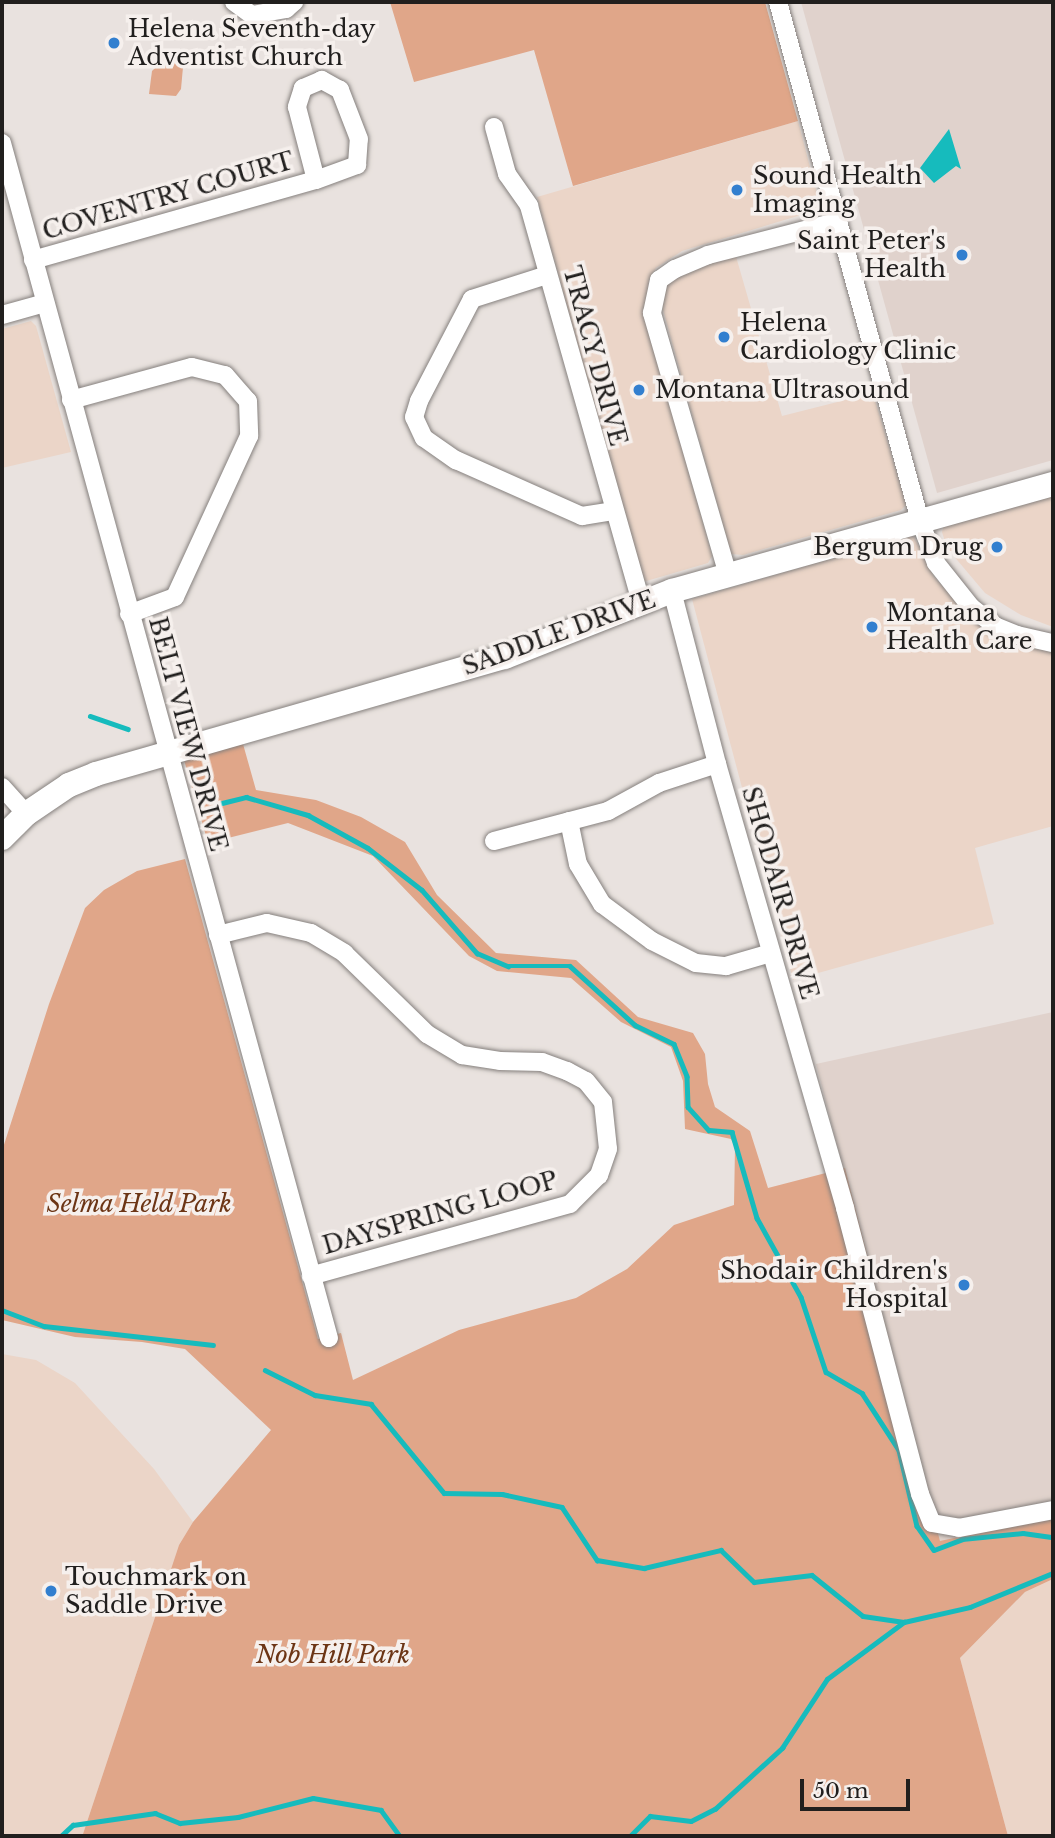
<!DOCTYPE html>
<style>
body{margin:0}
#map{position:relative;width:1055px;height:1838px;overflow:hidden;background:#e9e2df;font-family:"Libre Baskerville",serif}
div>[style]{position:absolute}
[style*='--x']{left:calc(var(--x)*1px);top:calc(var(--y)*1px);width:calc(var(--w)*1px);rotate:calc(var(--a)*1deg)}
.commercial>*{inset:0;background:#ebd5c8}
.built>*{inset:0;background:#e0d2cc}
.green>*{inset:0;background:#e0a689}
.water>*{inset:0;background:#16bbbd}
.stream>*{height:4.5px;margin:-2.25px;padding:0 2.25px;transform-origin:2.25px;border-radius:2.25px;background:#16bbbd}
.roads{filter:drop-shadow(0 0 2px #85807d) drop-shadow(0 0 2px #85807d)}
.street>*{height:18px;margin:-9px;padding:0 9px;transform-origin:9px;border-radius:9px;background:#fff}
.secondary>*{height:24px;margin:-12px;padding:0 12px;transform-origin:12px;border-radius:12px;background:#fff}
.dots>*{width:19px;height:19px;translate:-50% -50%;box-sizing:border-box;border:4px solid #f6f0ed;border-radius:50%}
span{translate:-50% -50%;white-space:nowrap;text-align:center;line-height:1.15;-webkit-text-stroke:7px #f6f0ed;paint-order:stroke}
.poi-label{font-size:24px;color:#211f1e}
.left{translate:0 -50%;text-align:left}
.right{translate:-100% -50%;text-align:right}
.street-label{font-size:24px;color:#211f1e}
.park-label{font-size:24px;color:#6c3515;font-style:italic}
.frame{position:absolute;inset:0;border:4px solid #211f1e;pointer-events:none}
.scale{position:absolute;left:800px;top:1779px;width:110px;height:32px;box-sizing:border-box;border:4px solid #211f1e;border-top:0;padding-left:9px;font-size:21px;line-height:24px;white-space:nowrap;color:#211f1e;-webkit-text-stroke:5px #f6f0ed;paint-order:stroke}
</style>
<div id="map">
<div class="commercial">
<i style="clip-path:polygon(798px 121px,821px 209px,682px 251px,656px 268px,649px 280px,645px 312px,712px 556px,708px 563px,643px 582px,537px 197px)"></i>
<i style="clip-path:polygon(735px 253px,782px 416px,873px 393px,906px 505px,901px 510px,743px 555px,731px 554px,663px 310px,662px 294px,670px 278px)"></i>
<i style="clip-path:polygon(31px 321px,36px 326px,71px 452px,2px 468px,2px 329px)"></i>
<i style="clip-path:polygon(1053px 496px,1053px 627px,1021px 615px,985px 593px,947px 548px,942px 532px,944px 525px)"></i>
<i style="clip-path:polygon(910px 536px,914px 537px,934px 577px,962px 607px,1024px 645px,1053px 652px,1053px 826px,975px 848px,994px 924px,793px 980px,692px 599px)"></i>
<i style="clip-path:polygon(2px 1354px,36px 1360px,75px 1383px,154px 1469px,193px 1522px,179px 1545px,83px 1834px,2px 1836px)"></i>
<i style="clip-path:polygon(1053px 1579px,1053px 1836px,1008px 1836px,960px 1658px,1025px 1592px)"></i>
</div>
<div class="built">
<i style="clip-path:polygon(801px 2px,1053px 2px,1053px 460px,937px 493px)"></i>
<i style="clip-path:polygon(1053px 1012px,1053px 1527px,940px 1542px,816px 1064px)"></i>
</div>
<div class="green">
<i style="clip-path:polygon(390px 2px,765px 2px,798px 121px,573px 186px,534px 50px,414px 82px)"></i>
<i style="clip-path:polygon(169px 55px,184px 56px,181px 89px,176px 96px,149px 94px,152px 71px)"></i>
<i style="clip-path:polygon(243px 744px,256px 790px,316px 800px,361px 817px,405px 842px,437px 895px,496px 953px,576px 960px,638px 1017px,693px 1033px,705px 1054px,708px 1084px,715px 1107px,750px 1131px,768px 1188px,845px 1168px,940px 1541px,1053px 1517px,1053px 1579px,1025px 1592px,960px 1658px,1008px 1836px,63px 1836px,83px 1834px,179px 1545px,193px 1522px,271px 1430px,185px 1349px,142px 1342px,75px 1337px,2px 1320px,2px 1151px,49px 1004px,85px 908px,104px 890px,137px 871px,185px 859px,318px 1339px,341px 1333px,353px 1380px,459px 1330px,576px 1298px,627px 1269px,674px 1225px,734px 1205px,735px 1147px,731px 1139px,685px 1129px,683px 1081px,671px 1047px,621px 1022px,571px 978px,497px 971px,469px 956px,373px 856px,288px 823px,208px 843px,184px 760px)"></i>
</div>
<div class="water">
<i style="clip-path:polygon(949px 129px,961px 169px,956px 166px,934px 183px,920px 168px)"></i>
</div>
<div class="stream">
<i style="--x:90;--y:716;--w:40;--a:18.9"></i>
<i style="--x:222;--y:803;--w:25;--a:-14"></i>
<i style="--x:246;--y:797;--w:65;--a:16.2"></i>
<i style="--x:308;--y:815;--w:68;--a:28.8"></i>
<i style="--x:368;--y:848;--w:68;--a:37.9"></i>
<i style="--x:422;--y:890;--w:84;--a:48.9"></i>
<i style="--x:477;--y:953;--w:34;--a:23"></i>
<i style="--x:508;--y:966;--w:62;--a:0"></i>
<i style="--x:570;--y:966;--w:88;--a:42.2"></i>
<i style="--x:635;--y:1025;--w:43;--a:26"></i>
<i style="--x:674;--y:1044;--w:35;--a:68"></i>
<i style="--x:687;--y:1077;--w:30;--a:88"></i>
<i style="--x:688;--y:1107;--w:31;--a:48"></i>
<i style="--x:709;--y:1130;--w:23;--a:5"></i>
<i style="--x:732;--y:1132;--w:90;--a:73.8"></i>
<i style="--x:757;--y:1218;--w:90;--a:60.9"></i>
<i style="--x:801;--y:1297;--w:79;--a:71.6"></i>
<i style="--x:826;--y:1372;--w:42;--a:30.3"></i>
<i style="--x:862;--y:1393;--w:68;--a:57"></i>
<i style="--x:899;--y:1450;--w:78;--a:76.7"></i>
<i style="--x:917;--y:1526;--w:29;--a:55"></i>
<i style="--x:934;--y:1550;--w:30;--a:-21"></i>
<i style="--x:962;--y:1539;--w:61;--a:-5.6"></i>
<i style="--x:1023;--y:1533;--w:30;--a:8"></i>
<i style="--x:2;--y:1310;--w:45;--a:20.9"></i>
<i style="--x:44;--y:1326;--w:170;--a:6.4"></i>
<i style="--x:265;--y:1370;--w:56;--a:26.6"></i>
<i style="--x:315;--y:1395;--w:57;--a:9.1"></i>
<i style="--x:371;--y:1404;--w:115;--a:50.6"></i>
<i style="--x:444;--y:1493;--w:58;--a:1"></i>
<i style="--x:502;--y:1494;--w:61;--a:12.2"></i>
<i style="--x:562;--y:1507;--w:64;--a:56.6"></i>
<i style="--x:597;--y:1560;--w:48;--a:9.7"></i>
<i style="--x:644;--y:1568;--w:79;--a:-13.2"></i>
<i style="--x:721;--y:1550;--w:46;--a:44.1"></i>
<i style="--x:754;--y:1582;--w:58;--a:-6.9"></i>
<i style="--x:812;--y:1575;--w:65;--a:38.8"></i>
<i style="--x:863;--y:1616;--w:41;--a:8.3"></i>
<i style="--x:61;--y:1836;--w:16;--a:-43"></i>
<i style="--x:73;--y:1825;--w:83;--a:-8.3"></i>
<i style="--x:155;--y:1813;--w:27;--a:22"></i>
<i style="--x:180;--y:1823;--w:58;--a:-5.9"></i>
<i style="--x:238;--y:1817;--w:77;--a:-14.2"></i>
<i style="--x:313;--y:1798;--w:69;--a:10"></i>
<i style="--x:381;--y:1810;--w:32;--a:54"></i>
<i style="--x:552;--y:1836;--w:10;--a:0"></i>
<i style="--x:630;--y:1836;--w:28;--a:-45"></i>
<i style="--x:650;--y:1816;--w:41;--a:7"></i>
<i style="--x:691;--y:1821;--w:27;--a:-27"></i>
<i style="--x:715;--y:1809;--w:91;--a:-42.3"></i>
<i style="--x:782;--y:1748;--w:82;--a:-56.9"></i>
<i style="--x:827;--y:1679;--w:96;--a:-36.5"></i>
<i style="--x:904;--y:1622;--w:68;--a:-12.8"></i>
<i style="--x:970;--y:1607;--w:90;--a:-22.3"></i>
</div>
<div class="roads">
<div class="street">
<i style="--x:234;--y:2;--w:22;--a:36"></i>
<i style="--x:252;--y:15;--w:35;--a:-10"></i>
<i style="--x:286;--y:9;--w:11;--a:-41"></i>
<i style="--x:778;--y:2;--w:538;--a:74.7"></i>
<i style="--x:920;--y:521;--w:45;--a:69.1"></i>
<i style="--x:936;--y:563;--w:56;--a:51.5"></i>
<i style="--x:971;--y:607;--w:31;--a:38"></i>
<i style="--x:995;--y:626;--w:24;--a:22"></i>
<i style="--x:1017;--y:635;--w:37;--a:13"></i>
<i style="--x:494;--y:127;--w:49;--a:74.5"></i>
<i style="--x:507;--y:174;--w:39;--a:55"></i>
<i style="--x:529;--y:206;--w:412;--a:74.2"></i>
<i style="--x:2;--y:143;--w:1239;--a:74.7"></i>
<i style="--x:33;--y:260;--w:294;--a:-15.8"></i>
<i style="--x:316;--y:180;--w:44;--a:-20.1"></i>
<i style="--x:357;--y:165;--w:26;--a:-86"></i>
<i style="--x:359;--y:139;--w:53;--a:-111.2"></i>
<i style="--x:340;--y:90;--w:21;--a:-151"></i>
<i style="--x:322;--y:80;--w:21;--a:157"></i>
<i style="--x:303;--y:88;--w:20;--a:108"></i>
<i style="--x:297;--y:107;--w:75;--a:75.4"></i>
<i style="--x:547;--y:275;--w:79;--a:162.3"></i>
<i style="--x:472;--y:299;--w:115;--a:117.5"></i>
<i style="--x:419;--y:401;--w:17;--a:107"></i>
<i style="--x:414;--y:417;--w:23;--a:65"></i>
<i style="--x:424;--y:438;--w:39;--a:35"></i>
<i style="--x:456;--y:460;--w:138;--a:24"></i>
<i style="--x:582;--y:516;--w:31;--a:-9"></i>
<i style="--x:2;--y:315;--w:45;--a:-15.6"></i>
<i style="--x:71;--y:400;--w:125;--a:-15.3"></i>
<i style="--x:192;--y:367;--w:34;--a:14"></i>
<i style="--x:225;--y:375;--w:35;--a:49"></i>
<i style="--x:248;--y:401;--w:35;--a:88"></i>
<i style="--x:249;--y:436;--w:177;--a:114.7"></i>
<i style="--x:175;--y:597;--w:49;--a:159.7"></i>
<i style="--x:728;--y:575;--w:273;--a:-106.2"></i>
<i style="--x:652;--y:313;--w:34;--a:-78"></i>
<i style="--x:659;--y:280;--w:19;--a:-35"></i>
<i style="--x:675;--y:269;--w:36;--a:-23"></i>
<i style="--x:708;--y:255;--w:135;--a:-14.5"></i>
<i style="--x:672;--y:591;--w:179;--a:75.4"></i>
<i style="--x:717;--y:764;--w:462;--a:73.9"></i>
<i style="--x:845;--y:1208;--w:296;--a:75.3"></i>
<i style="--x:920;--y:1494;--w:31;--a:68"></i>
<i style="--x:932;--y:1523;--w:27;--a:10"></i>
<i style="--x:959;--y:1528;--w:96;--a:-10.8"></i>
<i style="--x:2;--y:787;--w:36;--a:48"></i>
<i style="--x:569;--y:821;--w:44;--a:78.2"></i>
<i style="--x:578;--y:864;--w:47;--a:59"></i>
<i style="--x:602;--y:904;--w:62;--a:36.5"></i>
<i style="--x:652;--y:941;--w:49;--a:26.6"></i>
<i style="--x:696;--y:963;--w:30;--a:6"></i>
<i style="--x:726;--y:966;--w:47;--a:-16.1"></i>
<i style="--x:494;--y:841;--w:118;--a:-14.7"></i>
<i style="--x:608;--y:811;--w:58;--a:-28.8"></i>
<i style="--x:659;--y:783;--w:61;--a:-18.1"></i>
<i style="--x:218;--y:935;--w:50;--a:-13.8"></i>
<i style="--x:267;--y:923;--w:45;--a:12.8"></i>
<i style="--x:311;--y:933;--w:39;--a:31"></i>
<i style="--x:344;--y:953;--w:116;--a:44.3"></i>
<i style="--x:427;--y:1034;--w:41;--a:31"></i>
<i style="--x:462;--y:1055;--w:38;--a:9"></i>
<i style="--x:500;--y:1061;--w:42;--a:1.4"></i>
<i style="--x:542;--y:1062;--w:27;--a:20"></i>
<i style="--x:567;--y:1071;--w:21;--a:28"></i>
<i style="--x:586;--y:1081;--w:27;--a:51"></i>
<i style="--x:603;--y:1102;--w:47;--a:83.9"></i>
<i style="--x:608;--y:1149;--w:28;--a:109"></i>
<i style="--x:599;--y:1175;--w:41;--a:135"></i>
<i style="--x:570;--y:1204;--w:269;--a:164.5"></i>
</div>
<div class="secondary">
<i style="--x:2;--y:838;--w:34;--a:-45"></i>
<i style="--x:26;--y:814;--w:52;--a:-34"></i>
<i style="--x:69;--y:785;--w:29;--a:-22"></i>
<i style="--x:96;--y:774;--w:425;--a:-16"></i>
<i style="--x:505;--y:657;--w:180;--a:-21.6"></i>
<i style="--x:672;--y:591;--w:396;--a:-15.7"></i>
</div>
</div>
<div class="dots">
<i style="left:114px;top:43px;background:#327fcf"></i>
<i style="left:737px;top:190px;background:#327fcf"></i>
<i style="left:962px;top:255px;background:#327fcf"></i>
<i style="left:724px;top:337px;background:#327fcf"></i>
<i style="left:639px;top:390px;background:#327fcf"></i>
<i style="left:997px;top:547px;background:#327fcf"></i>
<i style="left:872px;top:627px;background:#327fcf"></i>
<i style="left:964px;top:1285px;background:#327fcf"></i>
<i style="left:51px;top:1591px;background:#327fcf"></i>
</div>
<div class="poi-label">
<span class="left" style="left:128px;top:43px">Helena Seventh-day<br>Adventist Church</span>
<span class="left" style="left:753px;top:190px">Sound Health<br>Imaging</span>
<span class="right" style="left:946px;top:255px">Saint Peter's<br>Health</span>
<span class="left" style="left:740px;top:337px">Helena<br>Cardiology Clinic</span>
<span class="left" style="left:655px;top:390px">Montana Ultrasound</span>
<span class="right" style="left:983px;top:547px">Bergum Drug</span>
<span class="left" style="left:886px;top:627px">Montana<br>Health Care</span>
<span class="right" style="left:948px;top:1285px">Shodair Children's<br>Hospital</span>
<span class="left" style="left:65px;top:1591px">Touchmark on<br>Saddle Drive</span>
</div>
<div class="street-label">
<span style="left:168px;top:196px;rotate:-16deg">COVENTRY COURT</span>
<span style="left:595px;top:356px;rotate:75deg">TRACY DRIVE</span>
<span style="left:559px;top:633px;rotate:-20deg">SADDLE DRIVE</span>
<span style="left:188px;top:734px;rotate:75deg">BELT VIEW DRIVE</span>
<span style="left:780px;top:893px;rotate:74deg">SHODAIR DRIVE</span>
<span style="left:440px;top:1213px;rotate:-16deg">DAYSPRING LOOP</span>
</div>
<div class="park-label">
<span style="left:139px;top:1204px">Selma Held Park</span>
<span style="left:333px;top:1655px">Nob Hill Park</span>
</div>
<div class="frame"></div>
<div class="scale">50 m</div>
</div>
